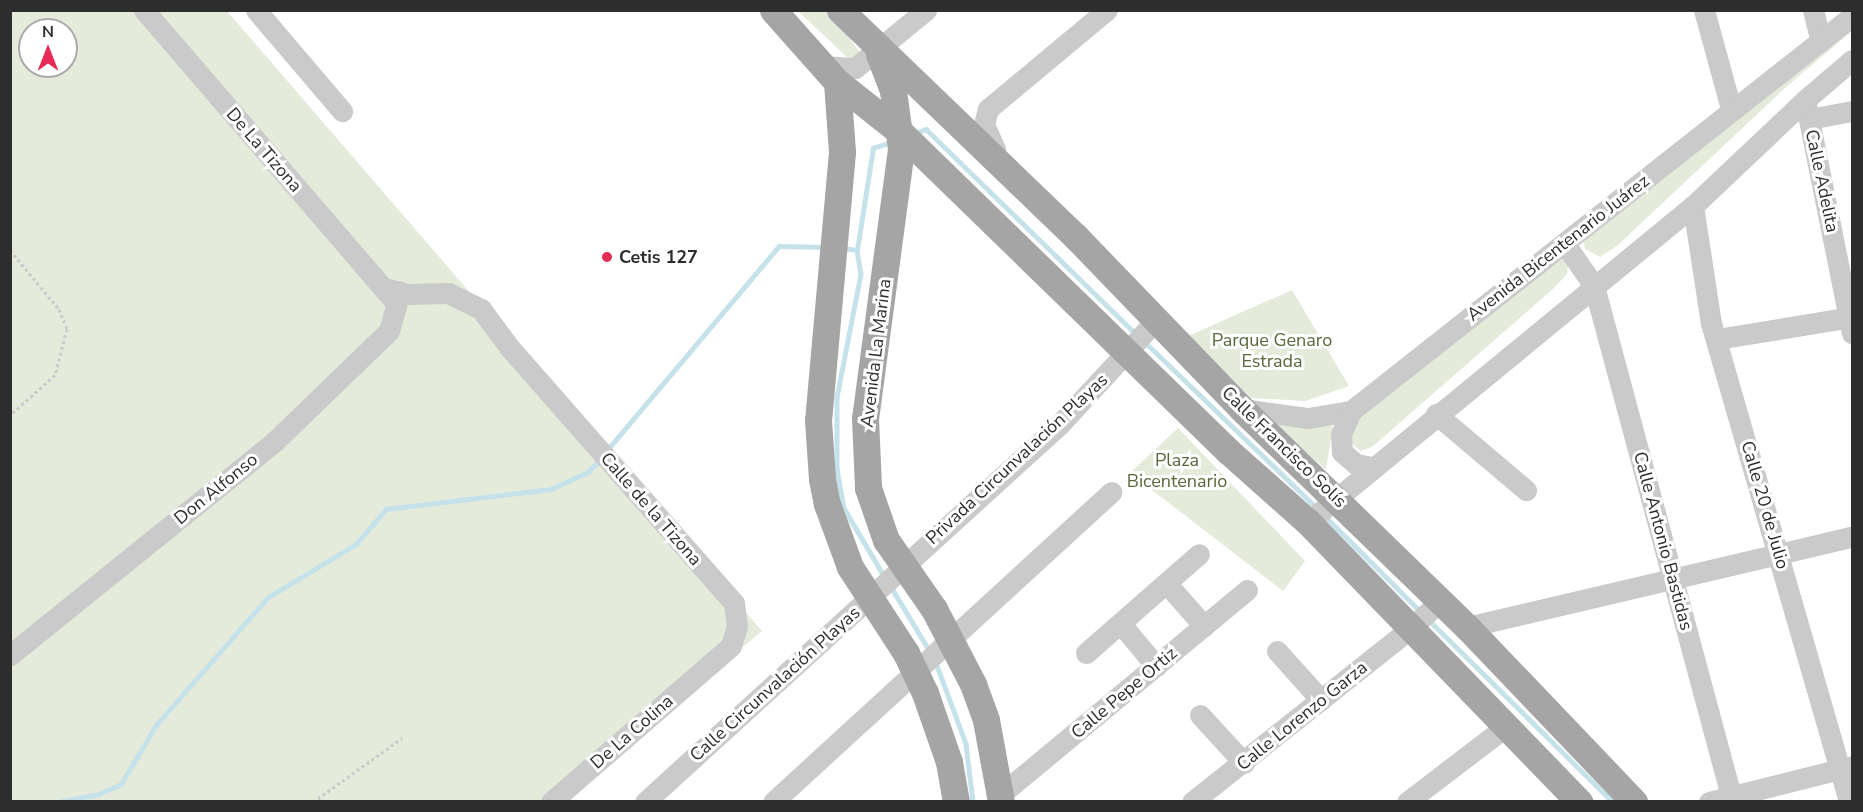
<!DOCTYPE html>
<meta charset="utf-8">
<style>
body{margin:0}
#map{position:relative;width:1863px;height:812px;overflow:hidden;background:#fff;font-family:"Nunito Sans",sans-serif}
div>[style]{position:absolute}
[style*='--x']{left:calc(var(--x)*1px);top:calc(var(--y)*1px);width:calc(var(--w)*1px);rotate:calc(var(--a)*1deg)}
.green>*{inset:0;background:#e5ebda}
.stream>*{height:4.5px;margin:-2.25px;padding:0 2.25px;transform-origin:2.25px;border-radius:2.25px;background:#c5e2eb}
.path>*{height:3px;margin-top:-1.5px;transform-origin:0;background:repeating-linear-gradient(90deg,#cacaca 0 3px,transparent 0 6px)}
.minor>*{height:21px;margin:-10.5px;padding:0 10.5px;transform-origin:10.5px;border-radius:10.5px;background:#cacaca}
.major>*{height:27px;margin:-13.5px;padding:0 13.5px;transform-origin:13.5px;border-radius:13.5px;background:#a5a5a5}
.dots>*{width:16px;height:16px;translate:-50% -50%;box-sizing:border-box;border:3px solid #fff;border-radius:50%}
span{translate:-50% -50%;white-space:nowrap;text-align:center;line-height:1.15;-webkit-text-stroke:6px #fff;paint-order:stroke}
.street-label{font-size:18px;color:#2d2d2d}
.poi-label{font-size:18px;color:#2d2d2d;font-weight:700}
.left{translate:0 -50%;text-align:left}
.park-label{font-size:18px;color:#57683a}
.frame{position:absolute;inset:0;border:12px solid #2d2d2d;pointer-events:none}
.north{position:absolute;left:18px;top:18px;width:60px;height:60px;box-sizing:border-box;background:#fff;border:2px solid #ababab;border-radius:50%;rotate:0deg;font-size:16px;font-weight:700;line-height:24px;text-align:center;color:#2d2d2d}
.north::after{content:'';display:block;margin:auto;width:21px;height:27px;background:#e62c56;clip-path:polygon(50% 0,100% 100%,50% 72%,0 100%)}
</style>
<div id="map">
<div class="green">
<i style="clip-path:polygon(evenodd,11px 11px,227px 11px,762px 631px,561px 801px,11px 801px,11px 11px,30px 30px,66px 30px,66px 66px,30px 66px,30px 30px)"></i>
<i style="clip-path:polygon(798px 11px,829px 11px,862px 55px,853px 63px)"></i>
<i style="clip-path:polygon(1852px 16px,1852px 31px,1785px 88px,1618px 245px,1600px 257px,1585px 249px,1583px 235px)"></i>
<i style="clip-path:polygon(1555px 256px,1564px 259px,1568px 267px,1567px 274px,1554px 288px,1372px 447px,1360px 451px,1351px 442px,1350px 423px)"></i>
<i style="clip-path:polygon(1292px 290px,1349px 386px,1305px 401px,1251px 398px,1188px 336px)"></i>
<i style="clip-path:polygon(1276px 425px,1333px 426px,1326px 470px)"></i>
<i style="clip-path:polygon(1178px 428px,1305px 561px,1283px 591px,1130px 473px)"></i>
</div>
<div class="stream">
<i style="--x:913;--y:134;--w:14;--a:-21"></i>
<i style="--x:926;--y:129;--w:292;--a:44.3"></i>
<i style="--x:844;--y:248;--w:13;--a:9"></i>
<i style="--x:857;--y:250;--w:24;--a:81"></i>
<i style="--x:861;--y:274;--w:125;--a:101"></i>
<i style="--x:837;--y:397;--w:72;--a:90"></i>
<i style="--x:837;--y:469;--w:40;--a:80"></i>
<i style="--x:844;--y:508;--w:79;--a:59.5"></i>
<i style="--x:857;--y:250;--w:103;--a:-81.1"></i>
<i style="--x:873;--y:148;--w:19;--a:-18"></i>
<i style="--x:1144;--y:341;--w:240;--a:44"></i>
<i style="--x:608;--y:449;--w:265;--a:-49.9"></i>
<i style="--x:779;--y:246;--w:47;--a:1.2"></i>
<i style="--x:1325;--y:516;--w:136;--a:45"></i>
<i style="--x:890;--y:585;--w:76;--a:59"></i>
<i style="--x:1429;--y:620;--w:259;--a:44.7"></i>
<i style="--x:935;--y:660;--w:90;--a:69.7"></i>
<i style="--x:966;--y:744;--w:58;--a:83.1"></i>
<i style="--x:57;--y:802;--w:43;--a:-10.8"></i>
<i style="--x:99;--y:794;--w:24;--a:-24"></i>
<i style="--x:121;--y:784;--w:69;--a:-59.3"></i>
<i style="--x:156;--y:725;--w:169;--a:-48.8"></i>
<i style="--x:267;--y:598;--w:104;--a:-31.2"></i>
<i style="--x:356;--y:544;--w:46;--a:-49.4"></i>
<i style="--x:386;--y:509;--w:166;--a:-6.9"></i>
<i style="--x:551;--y:489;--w:41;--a:-24.7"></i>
<i style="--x:588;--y:472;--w:16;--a:-47"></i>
</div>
<div class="path">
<i style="--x:10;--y:250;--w:77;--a:50.3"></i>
<i style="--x:59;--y:309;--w:22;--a:68"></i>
<i style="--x:67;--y:329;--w:48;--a:104.6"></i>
<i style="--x:55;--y:375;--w:60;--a:138.4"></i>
<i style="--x:313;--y:802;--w:110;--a:-35.7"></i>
</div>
<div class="minor">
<i style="--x:144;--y:10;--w:380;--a:49.3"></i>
<i style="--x:256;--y:10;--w:133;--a:49.6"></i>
<i style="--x:1704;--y:10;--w:103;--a:74.7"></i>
<i style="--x:1813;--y:10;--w:32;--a:76"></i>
<i style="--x:824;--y:66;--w:31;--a:4"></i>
<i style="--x:855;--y:68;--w:92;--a:-39.2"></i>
<i style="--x:1805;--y:100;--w:238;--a:78.6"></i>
<i style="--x:1809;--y:119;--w:44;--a:-10.5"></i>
<i style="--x:994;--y:158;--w:9;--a:-84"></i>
<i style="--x:995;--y:149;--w:27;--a:-114"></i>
<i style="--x:984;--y:124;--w:16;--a:-75"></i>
<i style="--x:988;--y:109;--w:155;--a:-39.8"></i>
<i style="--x:1693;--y:206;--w:118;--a:81.3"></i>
<i style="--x:1711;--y:323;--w:498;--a:73.9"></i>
<i style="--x:1565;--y:244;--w:51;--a:55.4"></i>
<i style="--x:1594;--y:286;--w:528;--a:74.96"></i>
<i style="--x:384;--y:288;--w:23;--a:15"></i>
<i style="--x:406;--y:294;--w:42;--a:-1.4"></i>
<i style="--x:448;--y:293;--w:37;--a:26"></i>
<i style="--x:481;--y:309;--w:47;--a:53.6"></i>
<i style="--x:509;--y:347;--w:341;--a:48.7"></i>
<i style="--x:734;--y:603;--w:23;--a:83"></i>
<i style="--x:737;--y:626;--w:21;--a:107"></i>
<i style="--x:731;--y:646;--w:238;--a:139.1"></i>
<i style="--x:1717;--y:339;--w:137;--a:-9.3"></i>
<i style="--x:1242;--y:409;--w:67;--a:7.8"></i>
<i style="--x:1308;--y:418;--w:44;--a:-9.2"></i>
<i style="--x:1351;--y:411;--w:638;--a:-38.25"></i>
<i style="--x:1351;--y:411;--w:25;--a:113"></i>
<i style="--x:1341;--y:434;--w:18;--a:87"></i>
<i style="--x:1342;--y:452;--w:18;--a:41"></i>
<i style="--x:1356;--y:464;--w:16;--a:11"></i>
<i style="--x:1436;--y:414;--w:118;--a:40.2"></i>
<i style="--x:1308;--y:522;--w:498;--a:-39.4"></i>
<i style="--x:1693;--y:206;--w:154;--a:-43.4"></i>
<i style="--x:1805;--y:100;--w:62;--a:-40.4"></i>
<i style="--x:1167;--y:584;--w:56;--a:48.6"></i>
<i style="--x:1121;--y:624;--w:55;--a:50.2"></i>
<i style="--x:1467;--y:627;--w:395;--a:-13.2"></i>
<i style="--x:1277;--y:651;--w:66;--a:48.1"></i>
<i style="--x:1086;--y:653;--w:150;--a:-41.2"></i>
<i style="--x:10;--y:655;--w:341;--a:-38.9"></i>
<i style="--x:275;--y:441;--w:158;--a:-44"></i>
<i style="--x:389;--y:331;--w:41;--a:-74.2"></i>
<i style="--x:1200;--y:715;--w:65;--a:47.5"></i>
<i style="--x:1000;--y:795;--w:321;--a:-39.7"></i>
<i style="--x:645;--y:802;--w:560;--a:-42.32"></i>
<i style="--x:1059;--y:425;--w:144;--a:-47.2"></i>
<i style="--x:773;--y:802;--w:459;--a:-42.5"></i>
<i style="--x:1192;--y:802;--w:280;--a:-38.5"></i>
<i style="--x:1411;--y:628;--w:40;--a:-43"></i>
<i style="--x:1407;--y:802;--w:123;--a:-37.4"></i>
<i style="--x:1709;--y:802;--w:147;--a:-14.1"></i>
</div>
<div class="major">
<i style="--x:773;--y:10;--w:96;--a:48.4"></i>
<i style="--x:837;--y:82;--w:80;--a:38.4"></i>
<i style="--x:900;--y:132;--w:458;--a:44.2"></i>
<i style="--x:1228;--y:451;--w:107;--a:41.6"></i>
<i style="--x:1308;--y:522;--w:390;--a:45.9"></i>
<i style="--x:840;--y:10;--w:326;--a:43.9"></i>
<i style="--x:1075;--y:236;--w:240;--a:46"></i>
<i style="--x:1242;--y:409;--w:313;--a:44.1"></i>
<i style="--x:1467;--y:627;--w:242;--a:46.3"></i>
<i style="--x:879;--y:54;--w:40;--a:69"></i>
<i style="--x:893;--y:91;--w:59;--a:82.1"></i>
<i style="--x:901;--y:149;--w:271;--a:97.6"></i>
<i style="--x:865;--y:418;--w:70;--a:87.5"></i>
<i style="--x:868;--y:488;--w:55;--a:70.9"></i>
<i style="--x:886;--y:540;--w:84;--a:55.2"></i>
<i style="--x:934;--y:609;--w:85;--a:62.5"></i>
<i style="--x:973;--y:684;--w:38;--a:70"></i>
<i style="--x:986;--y:720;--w:83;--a:79.6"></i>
<i style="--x:837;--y:82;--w:70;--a:85.9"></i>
<i style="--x:842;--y:152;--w:269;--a:95.1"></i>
<i style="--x:818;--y:420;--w:59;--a:86.1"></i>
<i style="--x:822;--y:479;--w:25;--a:79"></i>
<i style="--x:827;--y:504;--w:67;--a:69.9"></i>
<i style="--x:850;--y:567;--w:103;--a:56.9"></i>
<i style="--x:906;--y:653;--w:44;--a:64.6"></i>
<i style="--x:925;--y:693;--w:73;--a:70.8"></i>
<i style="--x:949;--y:762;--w:41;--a:80.1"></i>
</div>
<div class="dots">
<i style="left:607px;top:257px;background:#e62c56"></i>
</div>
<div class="street-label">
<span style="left:264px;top:150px;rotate:49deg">De La Tizona</span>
<span style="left:1822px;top:181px;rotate:78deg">Calle Adelita</span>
<span style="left:1558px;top:248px;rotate:-38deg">Avenida Bicentenario Juárez</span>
<span style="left:876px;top:353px;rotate:-83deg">Avenida La Marina</span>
<span style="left:1284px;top:447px;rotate:44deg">Calle Francisco Solís</span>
<span style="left:1017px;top:459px;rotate:-43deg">Privada Circunvalación Playas</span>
<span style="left:216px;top:489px;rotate:-39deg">Don Alfonso</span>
<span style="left:1765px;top:505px;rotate:74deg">Calle 20 de Julio</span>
<span style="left:651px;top:509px;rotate:49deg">Calle de la Tizona</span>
<span style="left:1663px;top:541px;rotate:75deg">Calle Antonio Bastidas</span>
<span style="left:775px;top:684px;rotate:-42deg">Calle Circunvalación Playas</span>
<span style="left:1124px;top:693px;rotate:-40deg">Calle Pepe Ortiz</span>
<span style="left:1302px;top:716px;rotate:-39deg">Calle Lorenzo Garza</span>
<span style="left:632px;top:732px;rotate:-41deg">De La Colina</span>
</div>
<div class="poi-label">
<span class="left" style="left:619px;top:257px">Cetis 127</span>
</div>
<div class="park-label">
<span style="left:1272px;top:351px">Parque Genaro<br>Estrada</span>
<span style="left:1177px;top:471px">Plaza<br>Bicentenario</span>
</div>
<div class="frame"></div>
<div class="north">N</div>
</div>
